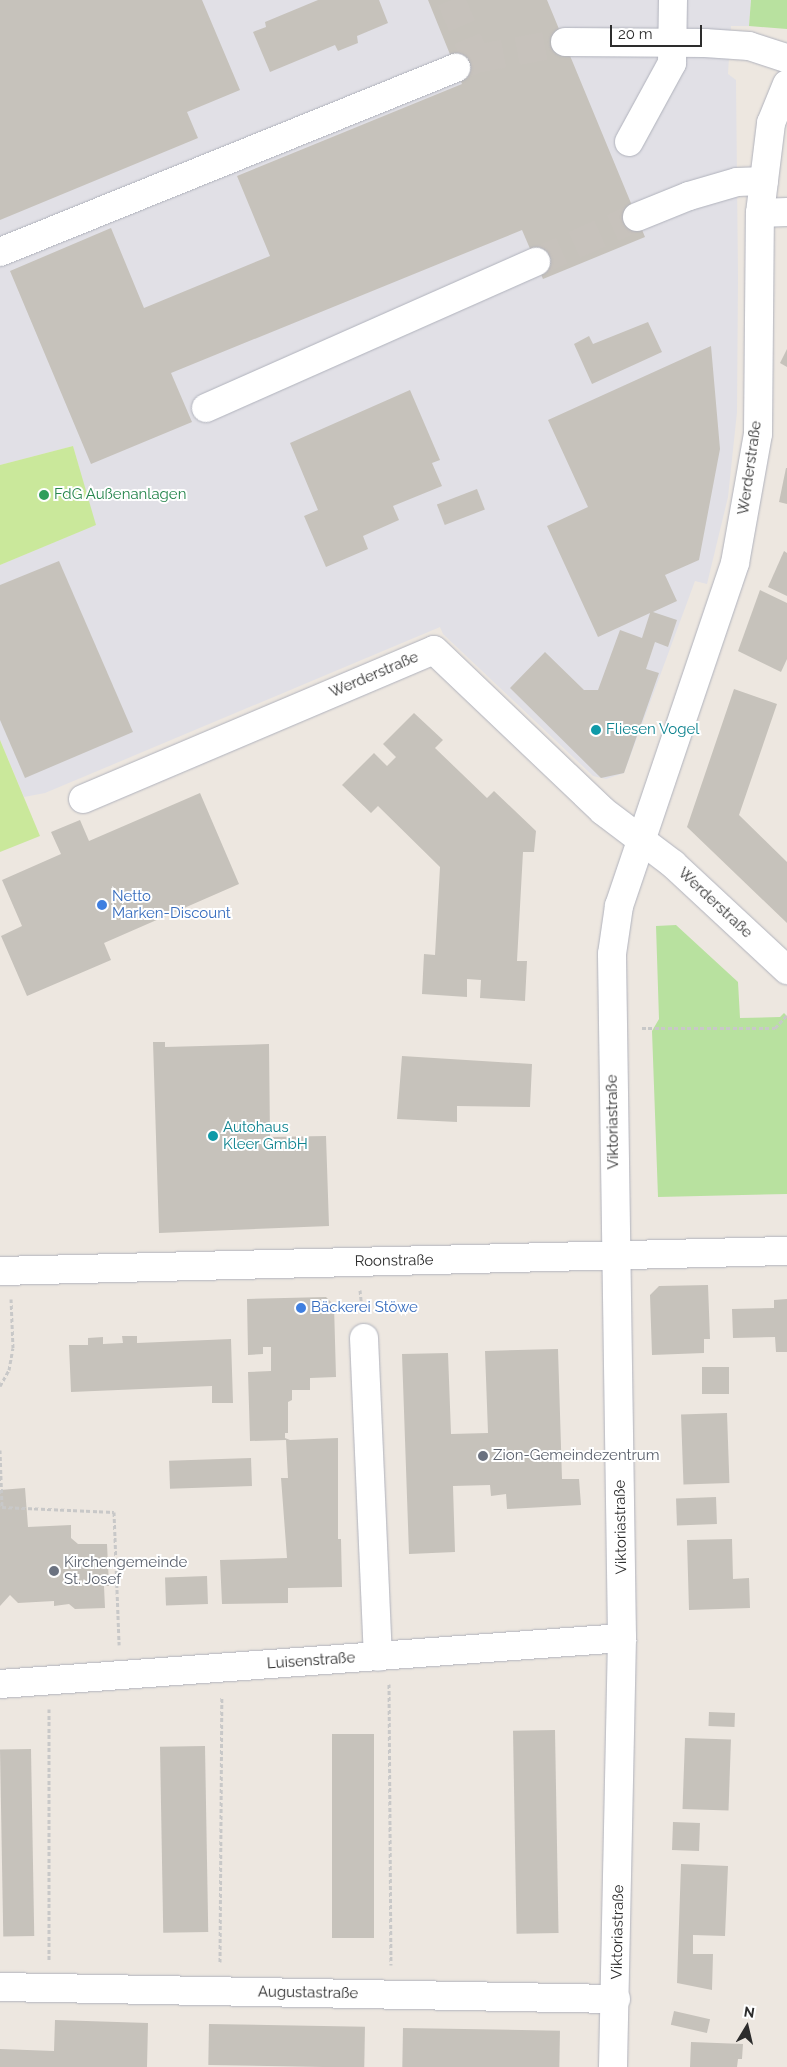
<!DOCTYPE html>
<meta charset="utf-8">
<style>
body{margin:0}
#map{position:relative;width:787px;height:2067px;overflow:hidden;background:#ede7e0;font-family:Raleway,sans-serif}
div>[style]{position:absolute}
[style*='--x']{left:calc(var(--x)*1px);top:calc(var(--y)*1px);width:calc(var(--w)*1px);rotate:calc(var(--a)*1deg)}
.industrial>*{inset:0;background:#e1e0e6}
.green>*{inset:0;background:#b8e19f}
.pitch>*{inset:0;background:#cae89b}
.building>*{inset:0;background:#c6c2bb;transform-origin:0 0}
.minor-tunnel>*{height:28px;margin-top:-14px;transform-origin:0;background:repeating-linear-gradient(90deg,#c7c2bc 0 28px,transparent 0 42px)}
.path>*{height:3px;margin-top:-1.5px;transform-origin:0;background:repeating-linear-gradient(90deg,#c8c8c8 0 4px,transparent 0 6.5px)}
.roads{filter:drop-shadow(0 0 1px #b0b2bc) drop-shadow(0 0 1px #b0b2bc)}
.minor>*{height:28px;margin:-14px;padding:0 14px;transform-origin:14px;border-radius:14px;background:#fff}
.dots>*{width:14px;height:14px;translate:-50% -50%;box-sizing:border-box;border:2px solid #fff;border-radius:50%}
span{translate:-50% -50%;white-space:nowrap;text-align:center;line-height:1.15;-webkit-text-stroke:4px #fff;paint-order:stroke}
.street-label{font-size:15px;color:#2d2d2d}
.leisure-label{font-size:15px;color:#27864d}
.left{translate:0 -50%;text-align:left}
.culture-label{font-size:15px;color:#0d838f}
.shop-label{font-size:15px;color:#366cbe}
.worship-label{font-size:15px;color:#5b616d}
.north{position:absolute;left:722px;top:2002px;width:50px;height:50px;-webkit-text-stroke:4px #fff;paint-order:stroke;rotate:9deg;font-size:14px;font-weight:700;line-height:20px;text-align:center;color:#2d2d2d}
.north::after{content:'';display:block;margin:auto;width:18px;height:22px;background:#2d2d2d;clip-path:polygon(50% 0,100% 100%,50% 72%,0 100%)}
.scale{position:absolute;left:610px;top:25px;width:92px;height:22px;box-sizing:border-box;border:2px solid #2d2d2d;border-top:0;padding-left:6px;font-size:15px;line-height:18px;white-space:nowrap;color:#2d2d2d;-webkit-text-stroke:4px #fff;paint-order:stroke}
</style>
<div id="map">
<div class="industrial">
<i style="clip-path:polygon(0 0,751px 0,749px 26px,731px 26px,728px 74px,736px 80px,738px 276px,737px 412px,728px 497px,707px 584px,695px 581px,624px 773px,606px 779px,593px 776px,443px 634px,440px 627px,45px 793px,24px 797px,0 740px,0 565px,95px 525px,73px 446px,0 465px)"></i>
</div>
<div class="green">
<i style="clip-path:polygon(751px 0,787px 0,787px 29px,749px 26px)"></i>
<i style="clip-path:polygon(676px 925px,738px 982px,740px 1018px,780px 1017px,784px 1013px,787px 1016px,787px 1194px,658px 1197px,652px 1031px,659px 1019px,656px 926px)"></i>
</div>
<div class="pitch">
<i style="clip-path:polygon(73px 446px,96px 525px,0 565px,0 465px)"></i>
<i style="clip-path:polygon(0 740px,40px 836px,0 852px)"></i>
</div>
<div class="building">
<i style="clip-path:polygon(0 0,202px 0,240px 90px,187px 112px,198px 138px,0 220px)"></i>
<i style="clip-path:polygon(318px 0,379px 0,388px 23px,357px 36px,358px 43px,338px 51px,335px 45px,270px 72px,253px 32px,266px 27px,265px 22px)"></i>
<i style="clip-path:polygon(428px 0,547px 0,645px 237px,543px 279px,522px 230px,171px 373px,192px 422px,91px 464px,10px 271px,111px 228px,144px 308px,270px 256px,237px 176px,462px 84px)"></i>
<i style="clip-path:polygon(648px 322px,662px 352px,592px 384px,574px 344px,589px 336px,593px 344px)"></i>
<i style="clip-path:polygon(711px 346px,720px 449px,699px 560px,665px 575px,677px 601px,653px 612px,677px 620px,668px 647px,655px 642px,646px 669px,659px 673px,624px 773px,601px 778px,510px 688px,545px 652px,584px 690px,598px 690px,620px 630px,642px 638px,650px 613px,598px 637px,547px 526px,588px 507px,548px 420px)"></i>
<i style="clip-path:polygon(787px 349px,787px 367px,780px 363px)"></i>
<i style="clip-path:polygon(410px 390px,440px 460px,432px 463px,442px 486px,393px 506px,399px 520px,363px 536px,368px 549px,326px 567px,304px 516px,318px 510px,290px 443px)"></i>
<i style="clip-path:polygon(786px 468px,787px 468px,787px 504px,779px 502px)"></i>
<i style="left:477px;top:489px;width:22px;height:43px;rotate:69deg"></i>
<i style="clip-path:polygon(784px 551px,787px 553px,787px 596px,768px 587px)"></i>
<i style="clip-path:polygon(59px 561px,133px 732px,25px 778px,0 720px,0 585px)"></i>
<i style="clip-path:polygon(760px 590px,787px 603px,787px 659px,781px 672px,738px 651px)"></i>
<i style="clip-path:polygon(734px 689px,777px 704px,739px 815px,787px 862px,787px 923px,687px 827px)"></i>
<i style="clip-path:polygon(414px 713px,443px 740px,435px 748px,487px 798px,494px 791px,536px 831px,534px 852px,523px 852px,517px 961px,527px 961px,525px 1001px,480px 998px,481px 980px,467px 979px,467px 997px,422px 994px,424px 954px,435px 955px,440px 867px,378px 806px,371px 813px,342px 785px,374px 753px,387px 766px,396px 757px,383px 744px)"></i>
<i style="clip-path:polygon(200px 793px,239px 884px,104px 943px,111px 960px,27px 996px,1px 936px,22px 926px,2px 880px,61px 854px,51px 832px,80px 820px,89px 841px)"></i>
<i style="clip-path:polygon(153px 1042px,165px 1042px,165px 1047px,269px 1044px,270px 1137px,326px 1136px,329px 1226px,159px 1233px)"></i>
<i style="clip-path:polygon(402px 1056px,532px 1064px,530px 1107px,457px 1106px,457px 1122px,397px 1119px)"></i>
<i style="clip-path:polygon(708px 1285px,710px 1339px,704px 1339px,704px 1353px,652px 1355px,650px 1295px,659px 1286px)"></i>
<i style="clip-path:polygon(326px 1297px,334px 1305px,336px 1377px,310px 1378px,310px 1390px,292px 1390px,292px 1400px,288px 1402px,288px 1433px,285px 1433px,285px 1438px,290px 1440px,338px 1438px,338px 1539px,341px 1539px,342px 1587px,288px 1588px,288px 1603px,222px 1604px,220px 1560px,287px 1558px,281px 1478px,288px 1478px,286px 1440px,250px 1441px,248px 1372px,271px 1371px,271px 1347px,263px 1347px,263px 1354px,248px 1355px,247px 1299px)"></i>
<i style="clip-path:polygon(787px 1299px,787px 1352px,776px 1352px,775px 1337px,733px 1338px,732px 1309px,774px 1308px,774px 1300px)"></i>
<i style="clip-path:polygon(122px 1336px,137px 1336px,137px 1343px,231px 1339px,233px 1403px,212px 1403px,212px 1386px,71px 1392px,69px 1345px,88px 1345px,88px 1338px,103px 1337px,103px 1344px,123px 1343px)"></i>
<i style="clip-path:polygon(558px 1349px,562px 1479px,579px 1479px,581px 1505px,507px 1509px,506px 1494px,491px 1496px,490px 1485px,453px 1486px,455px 1552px,409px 1554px,402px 1354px,448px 1353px,451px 1434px,488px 1433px,485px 1351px)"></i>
<i style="left:702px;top:1367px;width:27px;height:27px"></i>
<i style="left:727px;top:1413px;width:70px;height:46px;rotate:88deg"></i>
<i style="left:251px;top:1458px;width:28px;height:82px;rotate:88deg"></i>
<i style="clip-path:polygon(25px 1488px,28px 1527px,71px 1525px,71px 1538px,78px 1544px,107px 1544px,109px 1586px,104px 1586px,105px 1608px,75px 1609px,69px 1604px,54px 1606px,54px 1601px,18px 1603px,10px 1595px,0 1606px,0 1490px)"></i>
<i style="left:716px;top:1497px;width:27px;height:40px;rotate:88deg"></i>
<i style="clip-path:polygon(732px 1539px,733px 1579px,749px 1578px,750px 1608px,689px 1610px,687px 1540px)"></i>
<i style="left:207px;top:1576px;width:28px;height:42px;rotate:88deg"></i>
<i style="left:709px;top:1712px;width:26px;height:14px;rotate:2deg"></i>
<i style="left:555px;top:1730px;width:203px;height:42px;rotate:89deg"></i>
<i style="left:332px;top:1734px;width:42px;height:204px"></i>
<i style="left:685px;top:1738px;width:46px;height:71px;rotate:2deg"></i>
<i style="left:205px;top:1746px;width:186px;height:45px;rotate:89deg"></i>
<i style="left:31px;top:1749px;width:187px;height:31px;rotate:89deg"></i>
<i style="left:673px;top:1822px;width:27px;height:28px;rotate:2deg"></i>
<i style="clip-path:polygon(681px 1864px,728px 1866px,725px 1936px,693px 1935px,693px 1954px,713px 1954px,712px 1990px,677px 1983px)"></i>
<i style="left:674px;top:2011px;width:37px;height:14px;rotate:13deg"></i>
<i style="clip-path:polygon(55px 2020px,148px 2023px,147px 2067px,0 2067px,0 2049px,54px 2051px)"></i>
<i style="left:209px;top:2024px;width:156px;height:41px;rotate:1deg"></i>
<i style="left:403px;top:2028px;width:157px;height:39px;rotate:1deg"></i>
<i style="clip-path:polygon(691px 2042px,743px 2044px,742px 2059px,738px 2059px,737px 2067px,690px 2067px)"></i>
</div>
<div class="minor-tunnel">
<i style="--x:451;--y:0;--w:64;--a:67"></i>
<i style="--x:456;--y:68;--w:22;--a:-24"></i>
<i style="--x:476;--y:59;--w:91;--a:-10.8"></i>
<i style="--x:536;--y:262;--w:111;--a:-24"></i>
</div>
<div class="path">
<i style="--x:642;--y:1028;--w:133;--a:0"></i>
<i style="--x:775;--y:1028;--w:18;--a:-47"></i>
<i style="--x:360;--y:1290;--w:19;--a:84"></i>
<i style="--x:0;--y:1386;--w:18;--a:-61"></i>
<i style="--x:9;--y:1370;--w:22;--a:-80"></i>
<i style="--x:13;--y:1348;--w:49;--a:-92.3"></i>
<i style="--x:0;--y:1450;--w:57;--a:88"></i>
<i style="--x:2;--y:1507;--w:112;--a:2.6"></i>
<i style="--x:114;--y:1512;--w:133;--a:87.8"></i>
<i style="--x:389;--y:1684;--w:281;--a:89.6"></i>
<i style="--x:49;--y:1709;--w:251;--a:90"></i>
<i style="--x:220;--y:1962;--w:266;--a:-89.6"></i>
</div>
<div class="roads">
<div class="minor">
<i style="--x:565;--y:42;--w:140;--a:0.4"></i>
<i style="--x:705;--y:43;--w:44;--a:3.9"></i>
<i style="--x:749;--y:46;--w:40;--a:18"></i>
<i style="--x:629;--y:142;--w:90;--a:-61.4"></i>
<i style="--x:672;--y:63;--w:63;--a:-89.1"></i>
<i style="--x:760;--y:213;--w:27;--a:-2"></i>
<i style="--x:637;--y:217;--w:56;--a:-22"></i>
<i style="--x:689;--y:196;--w:50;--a:-16.3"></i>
<i style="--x:737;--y:182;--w:27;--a:-2"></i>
<i style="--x:0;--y:252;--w:492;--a:-22"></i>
<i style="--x:206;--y:408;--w:361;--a:-23.9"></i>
<i style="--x:83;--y:799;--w:381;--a:-23"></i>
<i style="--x:434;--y:650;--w:233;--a:43.6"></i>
<i style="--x:603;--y:811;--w:88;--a:37.1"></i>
<i style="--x:673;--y:864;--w:156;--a:42.9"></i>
<i style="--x:0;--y:1271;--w:787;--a:-1.46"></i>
<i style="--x:364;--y:1338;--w:319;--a:87.5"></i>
<i style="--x:0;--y:1684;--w:624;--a:-4.23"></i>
<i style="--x:0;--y:1987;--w:616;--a:1.12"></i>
<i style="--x:613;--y:2067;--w:429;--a:-88.8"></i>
<i style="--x:622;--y:1638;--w:684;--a:-90.84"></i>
<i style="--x:612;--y:954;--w:49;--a:-81.7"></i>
<i style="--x:619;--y:906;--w:362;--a:-71.3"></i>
<i style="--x:735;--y:563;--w:131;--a:-79.9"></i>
<i style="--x:758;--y:434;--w:221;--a:-89.5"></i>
<i style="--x:760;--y:213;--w:91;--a:-83"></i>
<i style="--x:771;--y:123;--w:42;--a:-67.7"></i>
</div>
</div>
<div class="dots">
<i style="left:44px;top:495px;background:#2e9e5b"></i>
<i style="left:596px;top:730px;background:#0f9aa8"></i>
<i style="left:102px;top:905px;background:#3f7fe0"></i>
<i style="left:213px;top:1136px;background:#0f9aa8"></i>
<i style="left:301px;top:1308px;background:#3f7fe0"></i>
<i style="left:483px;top:1456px;background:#6b7280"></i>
<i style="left:54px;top:1571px;background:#6b7280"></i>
</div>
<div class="street-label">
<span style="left:750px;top:468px;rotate:-82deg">Werderstraße</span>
<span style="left:374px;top:675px;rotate:-23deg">Werderstraße</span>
<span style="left:715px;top:903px;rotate:43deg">Werderstraße</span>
<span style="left:613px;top:1122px;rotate:-91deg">Viktoriastraße</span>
<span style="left:394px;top:1261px;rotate:-1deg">Roonstraße</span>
<span style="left:621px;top:1527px;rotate:-91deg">Viktoriastraße</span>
<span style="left:311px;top:1661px;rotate:-4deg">Luisenstraße</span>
<span style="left:618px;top:1932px;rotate:-89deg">Viktoriastraße</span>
<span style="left:308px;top:1993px;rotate:1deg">Augustastraße</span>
</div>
<div class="leisure-label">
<span class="left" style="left:54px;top:495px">FdG Außenanlagen</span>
</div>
<div class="culture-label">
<span class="left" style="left:606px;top:730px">Fliesen Vogel</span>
<span class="left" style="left:223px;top:1136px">Autohaus<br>Kleer GmbH</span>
</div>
<div class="shop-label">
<span class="left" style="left:112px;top:905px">Netto<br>Marken-Discount</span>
<span class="left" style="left:311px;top:1308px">Bäckerei Stöwe</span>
</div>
<div class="worship-label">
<span class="left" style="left:493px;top:1456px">Zion-Gemeindezentrum</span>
<span class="left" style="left:64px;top:1571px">Kirchengemeinde<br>St. Josef</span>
</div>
<div class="north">N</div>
<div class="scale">20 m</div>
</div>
